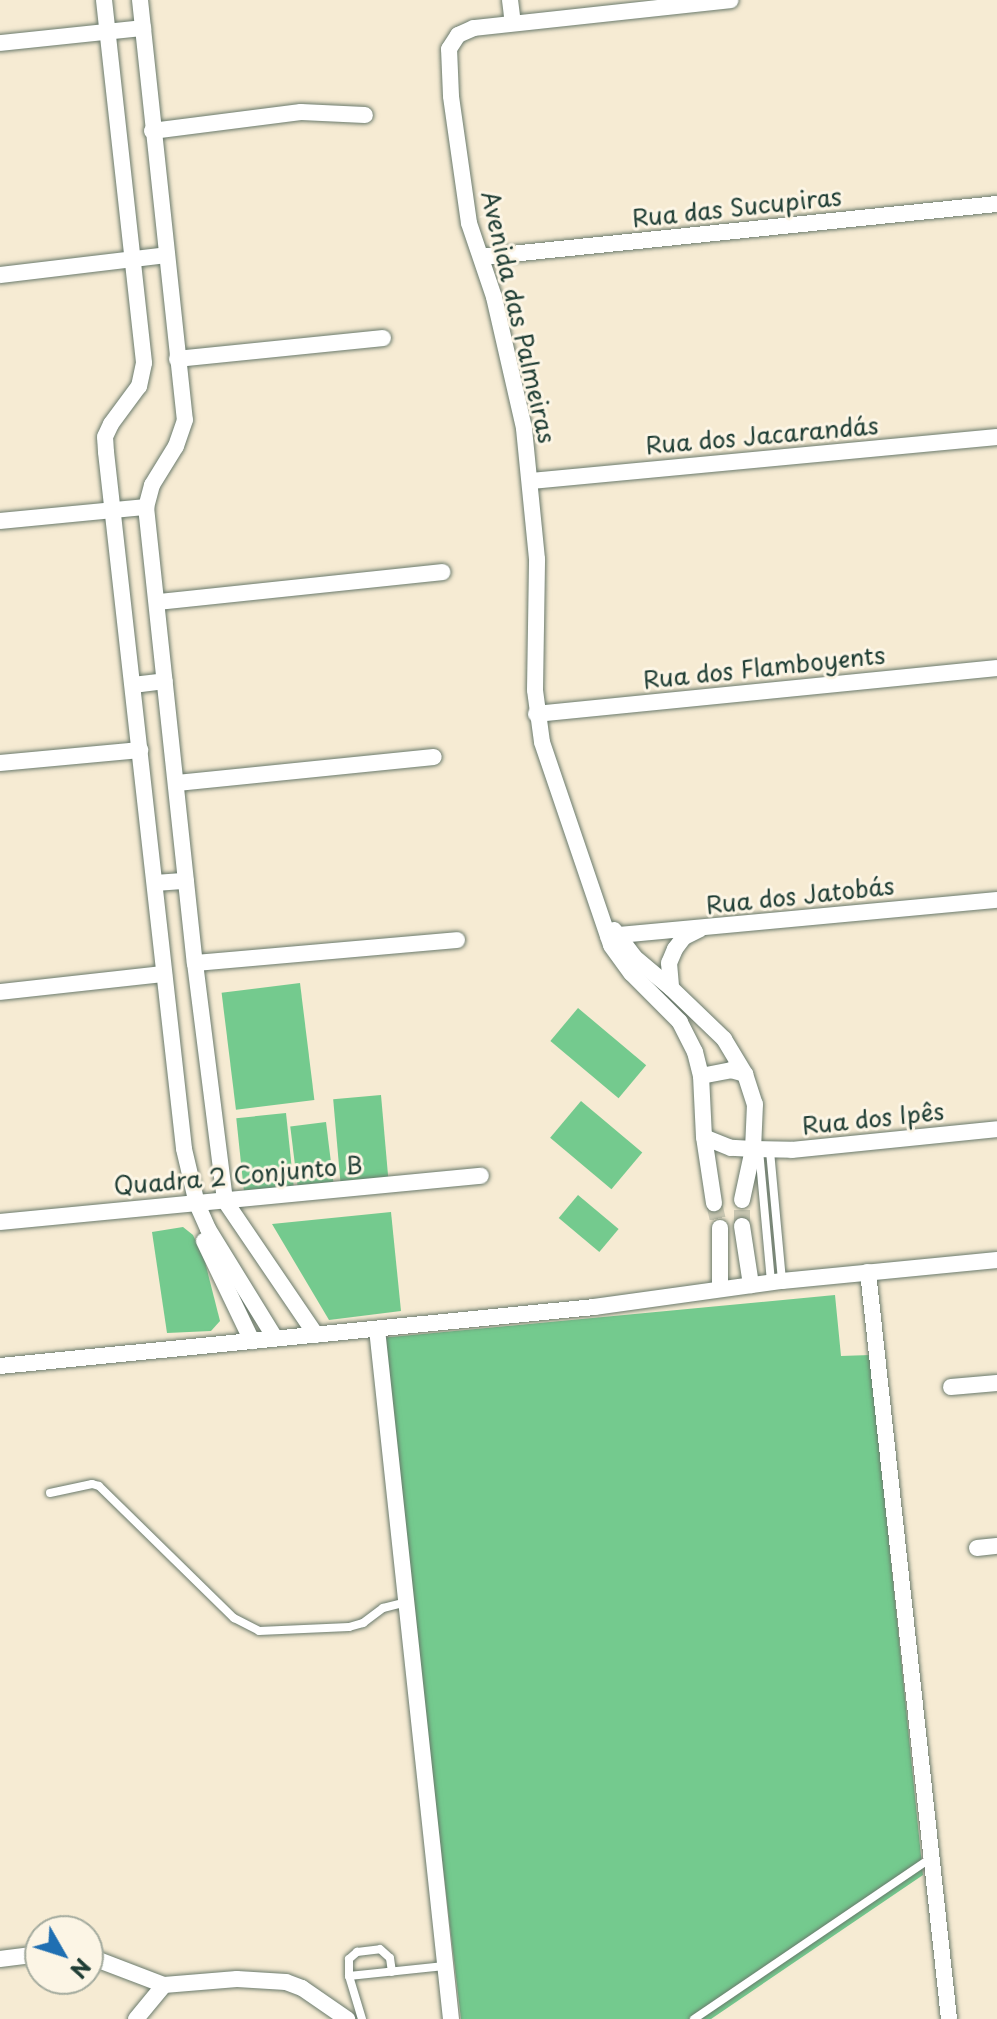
<!DOCTYPE html>
<meta charset="utf-8">
<style>
body{margin:0}
#map{position:relative;width:997px;height:2019px;overflow:hidden;background:#f6ebd3;font-family:"Playpen Sans",sans-serif}
div>[style]{position:absolute}
[style*='--x']{left:calc(var(--x)*1px);top:calc(var(--y)*1px);width:calc(var(--w)*1px);rotate:calc(var(--a)*1deg)}
.green>*{inset:0;background:#74ca8e;transform-origin:0 0}
.street-tunnel>*{height:16px;margin-top:-8px;transform-origin:0;background:repeating-linear-gradient(90deg,#cbc8b3 0 16px,transparent 0 24px)}
.roads{filter:drop-shadow(0 0 2px #6a7a6c) drop-shadow(0 0 2px #6a7a6c)}
.lane>*{height:8px;margin:-4px;padding:0 4px;transform-origin:4px;border-radius:4px;background:#fff}
.street>*{height:16px;margin:-8px;padding:0 8px;transform-origin:8px;border-radius:8px;background:#fff}
span{translate:-50% -50%;white-space:nowrap;text-align:center;line-height:1.15;-webkit-text-stroke:6px #fcf5e5;paint-order:stroke}
.street-label{font-size:24px;color:#1f3d34}
.north{position:absolute;left:24px;top:1915px;width:80px;height:80px;box-sizing:border-box;background:#fcf5e5;border:2px solid #a4ab9e;border-radius:50%;rotate:129deg;font-size:22px;font-weight:700;line-height:32px;text-align:center;color:#1f3d34}
.north::after{content:'';display:block;margin:auto;width:28px;height:36px;background:#1f6fb2;clip-path:polygon(50% 0,100% 100%,50% 72%,0 100%)}
</style>
<div id="map">
<div class="green">
<i style="left:300px;top:983px;width:118px;height:79px;rotate:83deg"></i>
<i style="left:578px;top:1008px;width:89px;height:43px;rotate:40deg"></i>
<i style="left:381px;top:1095px;width:84px;height:48px;rotate:85deg"></i>
<i style="left:581px;top:1101px;width:80px;height:48px;rotate:40deg"></i>
<i style="left:286px;top:1113px;width:76px;height:50px;rotate:84deg"></i>
<i style="left:326px;top:1122px;width:64px;height:36px;rotate:83deg"></i>
<i style="left:578px;top:1195px;width:53px;height:30px;rotate:40deg"></i>
<i style="clip-path:polygon(391px 1212px,401px 1311px,329px 1320px,272px 1224px)"></i>
<i style="clip-path:polygon(183px 1227px,193px 1235px,204px 1258px,220px 1321px,211px 1331px,167px 1333px,152px 1232px)"></i>
<i style="clip-path:polygon(835px 1295px,841px 1356px,870px 1355px,923px 1875px,711px 2019px,461px 2019px,380px 1338px)"></i>
</div>
<div class="street-tunnel">
<i style="--x:714;--y:1203;--w:26;--a:77"></i>
<i style="--x:742;--y:1226;--w:26;--a:-90"></i>
</div>
<div class="roads">
<div class="lane">
<i style="--x:759;--y:1150;--w:134;--a:84.8"></i>
<i style="--x:770;--y:1151;--w:130;--a:84.7"></i>
<i style="--x:50;--y:1493;--w:43;--a:-12.1"></i>
<i style="--x:92;--y:1484;--w:7;--a:16"></i>
<i style="--x:99;--y:1486;--w:189;--a:44.4"></i>
<i style="--x:234;--y:1618;--w:28;--a:27"></i>
<i style="--x:259;--y:1631;--w:90;--a:-2.5"></i>
<i style="--x:349;--y:1627;--w:15;--a:-16"></i>
<i style="--x:363;--y:1623;--w:25;--a:-37"></i>
<i style="--x:383;--y:1608;--w:25;--a:-14"></i>
<i style="--x:349;--y:1976;--w:96;--a:-6"></i>
<i style="--x:362;--y:2019;--w:45;--a:-106.8"></i>
<i style="--x:349;--y:1976;--w:17;--a:-90"></i>
<i style="--x:349;--y:1959;--w:11;--a:-41"></i>
<i style="--x:357;--y:1952;--w:23;--a:-7"></i>
<i style="--x:380;--y:1949;--w:13;--a:42"></i>
<i style="--x:390;--y:1958;--w:14;--a:82"></i>
<i style="--x:694;--y:2019;--w:287;--a:-34.2"></i>
</div>
<div class="street">
<i style="--x:104;--y:0;--w:365;--a:83.7"></i>
<i style="--x:144;--y:363;--w:24;--a:102"></i>
<i style="--x:139;--y:386;--w:47;--a:126.4"></i>
<i style="--x:111;--y:424;--w:14;--a:115"></i>
<i style="--x:105;--y:437;--w:15;--a:86"></i>
<i style="--x:106;--y:452;--w:701;--a:83.61"></i>
<i style="--x:184;--y:1149;--w:57;--a:76.7"></i>
<i style="--x:197;--y:1204;--w:27;--a:66"></i>
<i style="--x:208;--y:1229;--w:128;--a:58.4"></i>
<i style="--x:140;--y:0;--w:422;--a:83.9"></i>
<i style="--x:185;--y:420;--w:28;--a:109"></i>
<i style="--x:176;--y:446;--w:46;--a:121.6"></i>
<i style="--x:152;--y:485;--w:23;--a:105"></i>
<i style="--x:146;--y:507;--w:459;--a:83.9"></i>
<i style="--x:195;--y:963;--w:240;--a:82.8"></i>
<i style="--x:225;--y:1201;--w:162;--a:55.8"></i>
<i style="--x:510;--y:0;--w:23;--a:83"></i>
<i style="--x:0;--y:43;--w:144;--a:-6"></i>
<i style="--x:152;--y:131;--w:150;--a:-7.3"></i>
<i style="--x:301;--y:112;--w:64;--a:2.7"></i>
<i style="--x:482;--y:257;--w:518;--a:-5.88"></i>
<i style="--x:0;--y:275;--w:168;--a:-6.8"></i>
<i style="--x:177;--y:359;--w:207;--a:-5.8"></i>
<i style="--x:531;--y:481;--w:468;--a:-5.4"></i>
<i style="--x:0;--y:521;--w:147;--a:-5.5"></i>
<i style="--x:158;--y:602;--w:286;--a:-6"></i>
<i style="--x:133;--y:685;--w:32;--a:-7"></i>
<i style="--x:536;--y:714;--w:463;--a:-5.7"></i>
<i style="--x:0;--y:763;--w:141;--a:-5.3"></i>
<i style="--x:177;--y:783;--w:258;--a:-5.8"></i>
<i style="--x:155;--y:883;--w:31;--a:-4"></i>
<i style="--x:700;--y:929;--w:18;--a:153"></i>
<i style="--x:684;--y:937;--w:15;--a:127"></i>
<i style="--x:675;--y:949;--w:15;--a:113"></i>
<i style="--x:669;--y:963;--w:25;--a:85"></i>
<i style="--x:671;--y:988;--w:74;--a:43.9"></i>
<i style="--x:724;--y:1039;--w:41;--a:59"></i>
<i style="--x:745;--y:1074;--w:32;--a:72"></i>
<i style="--x:755;--y:1104;--w:45;--a:92.5"></i>
<i style="--x:753;--y:1149;--w:22;--a:-177"></i>
<i style="--x:731;--y:1148;--w:29;--a:-158"></i>
<i style="--x:704;--y:1137;--w:61;--a:-92.8"></i>
<i style="--x:701;--y:1076;--w:31;--a:-11"></i>
<i style="--x:731;--y:1070;--w:15;--a:16"></i>
<i style="--x:614;--y:930;--w:34;--a:53"></i>
<i style="--x:634;--y:957;--w:48;--a:40"></i>
<i style="--x:608;--y:936;--w:391;--a:-5.3"></i>
<i style="--x:195;--y:963;--w:263;--a:-5"></i>
<i style="--x:0;--y:992;--w:165;--a:-6.3"></i>
<i style="--x:701;--y:1076;--w:25;--a:-104"></i>
<i style="--x:695;--y:1052;--w:34;--a:-117"></i>
<i style="--x:680;--y:1022;--w:69;--a:-135"></i>
<i style="--x:631;--y:973;--w:34;--a:-126"></i>
<i style="--x:611;--y:945;--w:214;--a:-108.8"></i>
<i style="--x:542;--y:742;--w:52;--a:-97.7"></i>
<i style="--x:535;--y:690;--w:131;--a:-89.1"></i>
<i style="--x:537;--y:559;--w:132;--a:-95.7"></i>
<i style="--x:524;--y:428;--w:134;--a:-102.9"></i>
<i style="--x:494;--y:297;--w:78;--a:-108.7"></i>
<i style="--x:469;--y:223;--w:128;--a:-98.1"></i>
<i style="--x:451;--y:96;--w:47;--a:-92.4"></i>
<i style="--x:449;--y:49;--w:17;--a:-57"></i>
<i style="--x:458;--y:35;--w:17;--a:-24"></i>
<i style="--x:474;--y:28;--w:258;--a:-6.2"></i>
<i style="--x:704;--y:1137;--w:67;--a:81.4"></i>
<i style="--x:742;--y:1200;--w:52;--a:-77.8"></i>
<i style="--x:753;--y:1149;--w:39;--a:1"></i>
<i style="--x:792;--y:1150;--w:206;--a:-5.8"></i>
<i style="--x:0;--y:1222;--w:483;--a:-5.5"></i>
<i style="--x:742;--y:1226;--w:60;--a:81.3"></i>
<i style="--x:720;--y:1228;--w:61;--a:90"></i>
<i style="--x:204;--y:1241;--w:111;--a:64.4"></i>
<i style="--x:868;--y:1272;--w:751;--a:83.81"></i>
<i style="--x:377;--y:1329;--w:694;--a:83.88"></i>
<i style="--x:0;--y:1366;--w:597;--a:-5.67"></i>
<i style="--x:594;--y:1307;--w:190;--a:-7.9"></i>
<i style="--x:782;--y:1281;--w:216;--a:-5.6"></i>
<i style="--x:951;--y:1387;--w:46;--a:-5"></i>
<i style="--x:977;--y:1548;--w:20;--a:-6"></i>
<i style="--x:88;--y:1956;--w:81;--a:20.9"></i>
<i style="--x:0;--y:1959;--w:40;--a:-7.1"></i>
<i style="--x:136;--y:2019;--w:44;--a:-50.5"></i>
<i style="--x:164;--y:1985;--w:73;--a:-4.7"></i>
<i style="--x:237;--y:1979;--w:49;--a:3.5"></i>
<i style="--x:286;--y:1982;--w:17;--a:21"></i>
<i style="--x:302;--y:1988;--w:55;--a:34.6"></i>
</div>
</div>
<div class="street-label">
<span style="left:737px;top:207px;rotate:-6deg">Rua das Sucupiras</span>
<span style="left:519px;top:317px;rotate:77deg">Avenida das Palmeiras</span>
<span style="left:762px;top:435px;rotate:-5deg">Rua dos Jacarandás</span>
<span style="left:764px;top:667px;rotate:-6deg">Rua dos Flamboyents</span>
<span style="left:800px;top:895px;rotate:-6deg">Rua dos Jatobás</span>
<span style="left:873px;top:1118px;rotate:-6deg">Rua dos Ipês</span>
<span style="left:238px;top:1175px;rotate:-5deg">Quadra 2 Conjunto B</span>
</div>
<div class="north">N</div>
</div>
